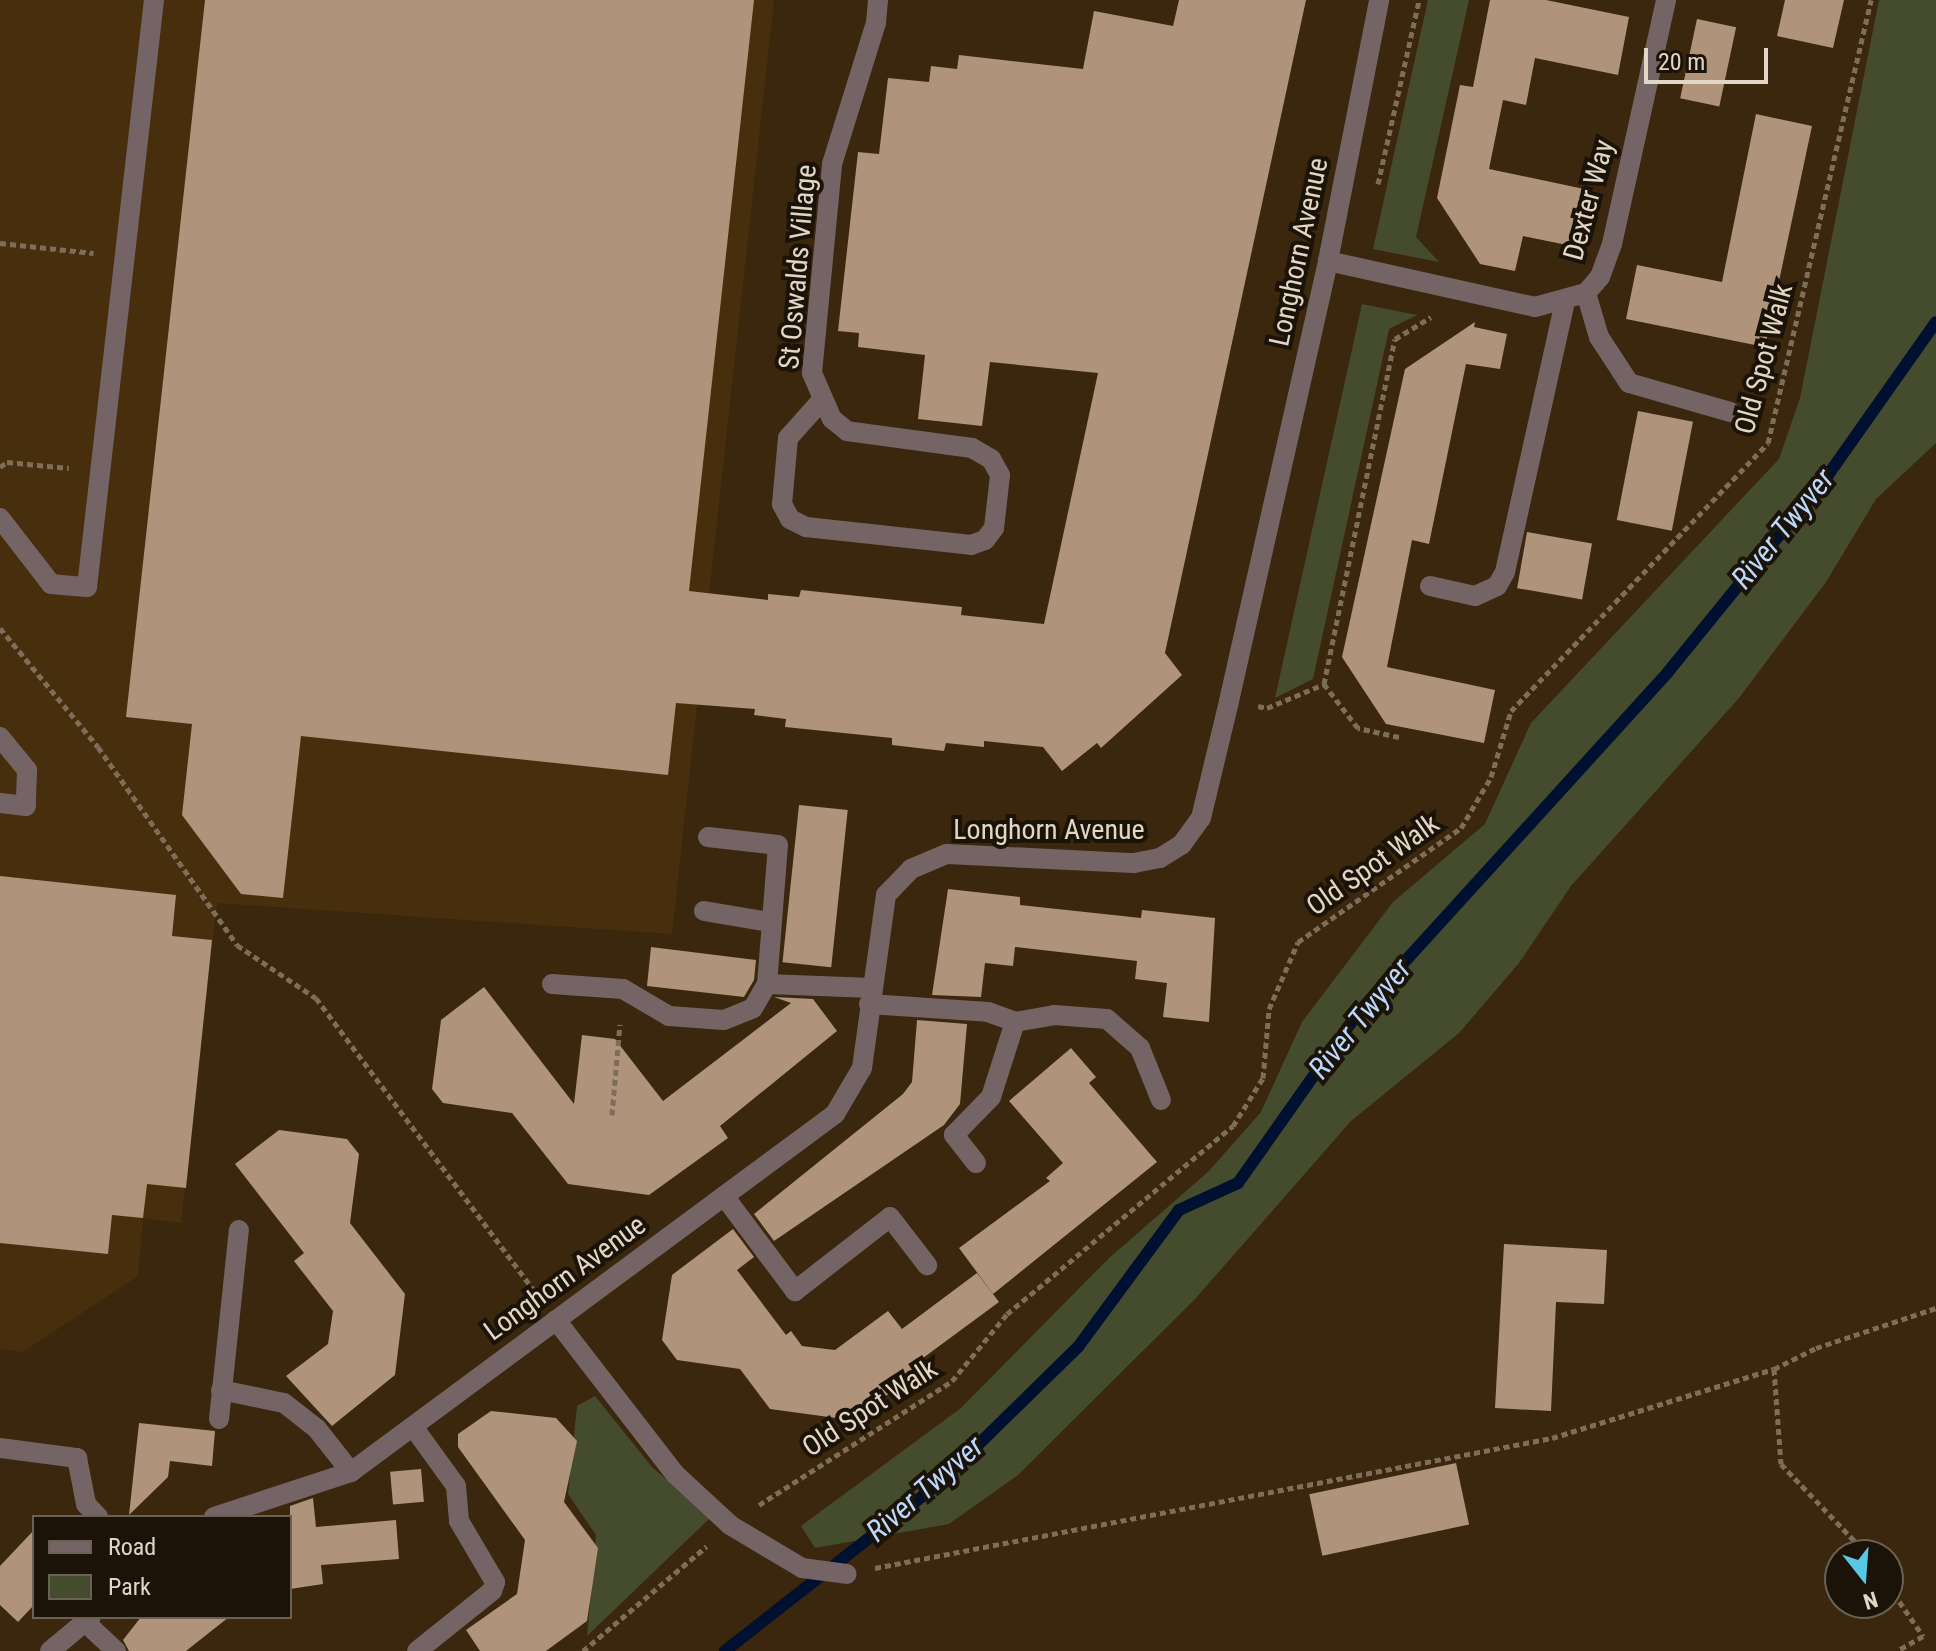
<!DOCTYPE html>
<style>
body{margin:0}
#map{position:relative;width:1936px;height:1651px;overflow:hidden;background:#3b270d;font-family:"Roboto Condensed",sans-serif}
div>[style]{position:absolute}
[style*='--x']{left:calc(var(--x)*1px);top:calc(var(--y)*1px);width:calc(var(--w)*1px);rotate:calc(var(--a)*1deg)}
.built>*{inset:0;background:#472f0d}
.green>*{inset:0;background:#454c2e}
.stream>*{height:12px;margin:-6px;padding:0 6px;transform-origin:6px;border-radius:6px;background:#001030}
.building>*{inset:0;background:#af937a;transform-origin:0 0}
.path>*{height:5px;margin-top:-2.5px;transform-origin:0;background:repeating-linear-gradient(90deg,#7e6d58 0 6px,transparent 0 10px)}
.minor>*{height:20px;margin:-10px;padding:0 10px;transform-origin:10px;border-radius:10px;background:#756465}
span{translate:-50% -50%;white-space:nowrap;text-align:center;line-height:1.15;-webkit-text-stroke:8px #1b1208;paint-order:stroke}
.street-label{font-size:28px;color:#e2d6c7}
.water-label{font-size:30px;color:#bad8fd;font-style:italic}
.legend{position:absolute;left:32px;top:1515px;width:260px;height:104px;box-sizing:border-box;background:#1b1208;border:2px solid #6b6054;margin:0;padding:10px 14px;list-style:none;font-size:24px;color:#e2d6c7}
.legend li{display:flex;align-items:center;gap:16px;height:40px}
.legend b{width:40px;border:2px solid #6b6054}
.north{position:absolute;left:1824px;top:1539px;width:80px;height:80px;box-sizing:border-box;background:#1b1208;border:2px solid #6b6054;border-radius:50%;rotate:163deg;font-size:22px;font-weight:700;line-height:32px;text-align:center;color:#e2d6c7}
.north::after{content:'';display:block;margin:auto;width:28px;height:36px;background:#57c9e2;clip-path:polygon(50% 0,100% 100%,50% 72%,0 100%)}
.scale{position:absolute;left:1644px;top:48px;width:124px;height:36px;box-sizing:border-box;border:4px solid #e2d6c7;border-top:0;padding-left:10px;font-size:24px;line-height:28px;white-space:nowrap;color:#e2d6c7;-webkit-text-stroke:6px #1b1208;paint-order:stroke}
</style>
<div id="map">
<div class="built">
<i style="clip-path:polygon(0 0,774px 0,672px 934px,217px 903px,181px 1223px,143px 1218px,138px 1276px,23px 1352px,0 1349px)"></i>
</div>
<div class="green">
<i style="clip-path:polygon(1428px 0,1469px 0,1416px 237px,1439px 262px,1373px 249px)"></i>
<i style="clip-path:polygon(1879px 0,1936px 0,1936px 443px,1876px 499px,1826px 582px,1739px 698px,1571px 886px,1519px 963px,1459px 1033px,1351px 1121px,1195px 1299px,1018px 1475px,949px 1524px,815px 1548px,801px 1526px,961px 1408px,1108px 1259px,1208px 1172px,1261px 1112px,1302px 1022px,1393px 902px,1485px 824px,1531px 723px,1779px 459px,1800px 398px)"></i>
<i style="clip-path:polygon(1362px 304px,1417px 315px,1389px 329px,1313px 679px,1275px 698px)"></i>
<i style="clip-path:polygon(595px 1396px,652px 1467px,710px 1518px,587px 1636px,596px 1535px,568px 1494px,577px 1406px)"></i>
</div>
<div class="stream">
<i style="--x:725;--y:1651;--w:271;--a:-38.1"></i>
<i style="--x:938;--y:1484;--w:196;--a:-44.4"></i>
<i style="--x:1078;--y:1347;--w:170;--a:-53.6"></i>
<i style="--x:1179;--y:1210;--w:65;--a:-24.6"></i>
<i style="--x:1238;--y:1183;--w:208;--a:-54.8"></i>
<i style="--x:1358;--y:1013;--w:461;--a:-47.7"></i>
<i style="--x:1668;--y:672;--w:254;--a:-50.9"></i>
<i style="--x:1828;--y:475;--w:187;--a:-54.8"></i>
</div>
<div class="building">
<i style="clip-path:polygon(205px 0,754px 0,689px 591px,768px 600px,768px 594px,799px 597px,801px 590px,962px 607px,961px 615px,1044px 624px,1098px 373px,990px 362px,982px 426px,918px 419px,925px 355px,858px 347px,859px 333px,838px 331px,858px 152px,879px 154px,888px 78px,929px 82px,931px 66px,957px 69px,959px 55px,1083px 69px,1094px 11px,1173px 26px,1179px 0,1306px 0,1165px 653px,1182px 675px,1101px 748px,1097px 743px,1062px 771px,1043px 747px,984px 741px,984px 747px,946px 743px,944px 751px,892px 745px,892px 738px,785px 727px,786px 719px,754px 715px,755px 709px,676px 703px,668px 775px,301px 736px,283px 898px,241px 894px,182px 815px,192px 724px,126px 717px)"></i>
<i style="clip-path:polygon(1490px 0,1546px 0,1629px 17px,1618px 75px,1535px 58px,1526px 105px,1503px 100px,1489px 169px,1584px 189px,1572px 246px,1523px 236px,1515px 271px,1480px 264px,1437px 198px,1460px 85px,1473px 87px)"></i>
<i style="clip-path:polygon(1785px 0,1844px 0,1833px 48px,1777px 36px)"></i>
<i style="left:1697px;top:19px;width:40px;height:81px;rotate:12deg"></i>
<i style="clip-path:polygon(1756px 114px,1812px 126px,1765px 347px,1626px 319px,1637px 265px,1722px 282px)"></i>
<i style="clip-path:polygon(1475px 322px,1474px 327px,1507px 334px,1500px 369px,1466px 364px,1429px 544px,1412px 540px,1387px 667px,1495px 690px,1484px 743px,1386px 724px,1342px 657px,1405px 369px)"></i>
<i style="left:1638px;top:411px;width:56px;height:111px;rotate:11deg"></i>
<i style="left:1527px;top:532px;width:66px;height:57px;rotate:10deg"></i>
<i style="left:799px;top:805px;width:49px;height:158px;rotate:6deg"></i>
<i style="clip-path:polygon(0 876px,176px 895px,172px 936px,212px 940px,186px 1188px,147px 1184px,143px 1218px,112px 1215px,108px 1254px,0 1243px)"></i>
<i style="clip-path:polygon(948px 889px,1020px 897px,1020px 905px,1141px 918px,1142px 910px,1215px 918px,1209px 1022px,1163px 1017px,1167px 983px,1135px 979px,1137px 961px,1015px 947px,1013px 966px,985px 963px,981px 997px,932px 995px)"></i>
<i style="clip-path:polygon(651px 947px,756px 960px,754px 980px,744px 997px,647px 986px)"></i>
<i style="clip-path:polygon(484px 987px,574px 1104px,582px 1035px,615px 1039px,663px 1101px,791px 1003px,774px 997px,813px 999px,837px 1031px,720px 1126px,728px 1138px,649px 1195px,568px 1184px,512px 1113px,443px 1103px,432px 1089px,441px 1020px)"></i>
<i style="clip-path:polygon(917px 1020px,967px 1024px,960px 1104px,944px 1125px,774px 1241px,754px 1214px,903px 1094px,912px 1082px)"></i>
<i style="clip-path:polygon(1071px 1048px,1096px 1077px,1089px 1083px,1157px 1162px,993px 1294px,959px 1248px,1050px 1181px,1046px 1178px,1063px 1163px,1009px 1101px)"></i>
<i style="clip-path:polygon(279px 1130px,347px 1139px,359px 1154px,350px 1223px,405px 1294px,395px 1375px,332px 1426px,286px 1376px,328px 1344px,333px 1311px,294px 1261px,304px 1253px,235px 1164px)"></i>
<i style="clip-path:polygon(733px 1229px,754px 1257px,737px 1270px,786px 1335px,791px 1331px,802px 1346px,835px 1350px,888px 1311px,902px 1329px,977px 1273px,999px 1302px,923px 1358px,929px 1366px,851px 1420px,770px 1409px,740px 1369px,677px 1360px,662px 1340px,672px 1275px)"></i>
<i style="clip-path:polygon(1504px 1244px,1607px 1250px,1604px 1304px,1556px 1302px,1551px 1411px,1495px 1408px)"></i>
<i style="clip-path:polygon(491px 1411px,556px 1418px,577px 1441px,564px 1502px,598px 1548px,587px 1621px,546px 1651px,480px 1651px,466px 1630px,517px 1594px,525px 1540px,458px 1447px,458px 1434px)"></i>
<i style="clip-path:polygon(139px 1423px,215px 1431px,212px 1466px,170px 1461px,168px 1477px,129px 1515px)"></i>
<i style="left:1456px;top:1463px;width:63px;height:150px;rotate:78deg"></i>
<i style="left:421px;top:1469px;width:33px;height:31px;rotate:85deg"></i>
<i style="clip-path:polygon(313px 1498px,316px 1527px,396px 1520px,399px 1559px,321px 1565px,323px 1584px,290px 1589px,290px 1506px)"></i>
<i style="clip-path:polygon(34px 1530px,34px 1605px,18px 1622px,0 1605px,0 1566px)"></i>
<i style="clip-path:polygon(141px 1617px,229px 1617px,186px 1651px,129px 1651px,123px 1640px)"></i>
</div>
<div class="path">
<i style="--x:1378;--y:184;--w:189;--a:-77.4"></i>
<i style="--x:0;--y:243;--w:94;--a:6.1"></i>
<i style="--x:0;--y:467;--w:9;--a:-36"></i>
<i style="--x:7;--y:462;--w:62;--a:5.5"></i>
<i style="--x:0;--y:628;--w:154;--a:50.5"></i>
<i style="--x:98;--y:747;--w:242;--a:54.9"></i>
<i style="--x:237;--y:945;--w:95;--a:33.9"></i>
<i style="--x:316;--y:998;--w:372;--a:53.3"></i>
<i style="--x:1258;--y:706;--w:9;--a:13"></i>
<i style="--x:1267;--y:708;--w:62;--a:-22.8"></i>
<i style="--x:1399;--y:737;--w:42;--a:-167.6"></i>
<i style="--x:1358;--y:728;--w:56;--a:-127.7"></i>
<i style="--x:1324;--y:684;--w:352;--a:-78.4"></i>
<i style="--x:1395;--y:339;--w:42;--a:-31.4"></i>
<i style="--x:612;--y:1115;--w:91;--a:-85"></i>
<i style="--x:1774;--y:1369;--w:95;--a:85.8"></i>
<i style="--x:1781;--y:1464;--w:126;--a:46.3"></i>
<i style="--x:759;--y:1505;--w:229;--a:-32.7"></i>
<i style="--x:952;--y:1381;--w:87;--a:-50.6"></i>
<i style="--x:1007;--y:1314;--w:294;--a:-39.8"></i>
<i style="--x:1233;--y:1126;--w:57;--a:-58"></i>
<i style="--x:1263;--y:1078;--w:69;--a:-85"></i>
<i style="--x:1269;--y:1009;--w:73;--a:-66.6"></i>
<i style="--x:1298;--y:942;--w:199;--a:-35"></i>
<i style="--x:1461;--y:828;--w:59;--a:-59.5"></i>
<i style="--x:1491;--y:777;--w:69;--a:-73.1"></i>
<i style="--x:1511;--y:711;--w:371;--a:-46.2"></i>
<i style="--x:1768;--y:443;--w:455;--a:-76.9"></i>
<i style="--x:875;--y:1568;--w:689;--a:-10.87"></i>
<i style="--x:1552;--y:1438;--w:232;--a:-17.3"></i>
<i style="--x:1774;--y:1369;--w:47;--a:-26.6"></i>
<i style="--x:1816;--y:1348;--w:126;--a:-18.4"></i>
<i style="--x:1888;--y:1585;--w:62;--a:55.5"></i>
<i style="--x:1923;--y:1636;--w:30;--a:150"></i>
<i style="--x:583;--y:1651;--w:162;--a:-40.3"></i>
</div>
<div class="minor">
<i style="--x:1328;--y:261;--w:212;--a:12.5"></i>
<i style="--x:1535;--y:307;--w:53;--a:-15.4"></i>
<i style="--x:1586;--y:293;--w:21;--a:-49"></i>
<i style="--x:1600;--y:277;--w:35;--a:-70"></i>
<i style="--x:1612;--y:244;--w:250;--a:-77.5"></i>
<i style="--x:1586;--y:293;--w:46;--a:73.5"></i>
<i style="--x:1599;--y:337;--w:55;--a:56.9"></i>
<i style="--x:1629;--y:383;--w:105;--a:16"></i>
<i style="--x:822;--y:400;--w:51;--a:131.8"></i>
<i style="--x:788;--y:438;--w:66;--a:95.2"></i>
<i style="--x:782;--y:504;--w:17;--a:62"></i>
<i style="--x:790;--y:519;--w:18;--a:27"></i>
<i style="--x:806;--y:527;--w:166;--a:6.2"></i>
<i style="--x:971;--y:545;--w:15;--a:-20"></i>
<i style="--x:985;--y:540;--w:15;--a:-53"></i>
<i style="--x:994;--y:528;--w:53;--a:-83.5"></i>
<i style="--x:1000;--y:475;--w:18;--a:-119"></i>
<i style="--x:991;--y:459;--w:22;--a:-150"></i>
<i style="--x:972;--y:448;--w:126;--a:-172.3"></i>
<i style="--x:847;--y:431;--w:19;--a:-141"></i>
<i style="--x:832;--y:419;--w:50;--a:-113.5"></i>
<i style="--x:812;--y:373;--w:210;--a:-84.5"></i>
<i style="--x:832;--y:164;--w:148;--a:-72.7"></i>
<i style="--x:876;--y:23;--w:23;--a:-85"></i>
<i style="--x:0;--y:518;--w:83;--a:52.3"></i>
<i style="--x:51;--y:584;--w:36;--a:5"></i>
<i style="--x:87;--y:587;--w:591;--a:-83.49"></i>
<i style="--x:1430;--y:586;--w:46;--a:12.5"></i>
<i style="--x:1475;--y:596;--w:24;--a:-24"></i>
<i style="--x:1497;--y:586;--w:16;--a:-60"></i>
<i style="--x:1505;--y:572;--w:277;--a:-77.5"></i>
<i style="--x:0;--y:737;--w:43;--a:50.7"></i>
<i style="--x:27;--y:770;--w:36;--a:92"></i>
<i style="--x:26;--y:806;--w:26;--a:-173"></i>
<i style="--x:708;--y:837;--w:70;--a:6.5"></i>
<i style="--x:778;--y:845;--w:139;--a:94.5"></i>
<i style="--x:704;--y:911;--w:67;--a:9.5"></i>
<i style="--x:552;--y:984;--w:71;--a:4"></i>
<i style="--x:623;--y:989;--w:53;--a:30.4"></i>
<i style="--x:669;--y:1016;--w:55;--a:4.2"></i>
<i style="--x:724;--y:1020;--w:31;--a:-22"></i>
<i style="--x:753;--y:1008;--w:28;--a:-60"></i>
<i style="--x:767;--y:984;--w:105;--a:2.2"></i>
<i style="--x:869;--y:1004;--w:119;--a:3.8"></i>
<i style="--x:988;--y:1012;--w:29;--a:20"></i>
<i style="--x:1015;--y:1022;--w:40;--a:-10"></i>
<i style="--x:1054;--y:1015;--w:53;--a:4.3"></i>
<i style="--x:1107;--y:1019;--w:44;--a:41.3"></i>
<i style="--x:1140;--y:1048;--w:56;--a:68"></i>
<i style="--x:976;--y:1163;--w:36;--a:-128"></i>
<i style="--x:954;--y:1135;--w:53;--a:-45.8"></i>
<i style="--x:991;--y:1097;--w:79;--a:-72.3"></i>
<i style="--x:724;--y:1196;--w:119;--a:53.2"></i>
<i style="--x:795;--y:1291;--w:120;--a:-37.9"></i>
<i style="--x:890;--y:1217;--w:61;--a:52.4"></i>
<i style="--x:556;--y:1320;--w:195;--a:52.3"></i>
<i style="--x:675;--y:1474;--w:75;--a:42.8"></i>
<i style="--x:730;--y:1525;--w:84;--a:30.8"></i>
<i style="--x:802;--y:1568;--w:45;--a:7.6"></i>
<i style="--x:221;--y:1390;--w:64;--a:11.7"></i>
<i style="--x:284;--y:1403;--w:42;--a:38.2"></i>
<i style="--x:317;--y:1429;--w:55;--a:51.7"></i>
<i style="--x:219;--y:1419;--w:190;--a:-84"></i>
<i style="--x:414;--y:1428;--w:72;--a:54.1"></i>
<i style="--x:456;--y:1486;--w:35;--a:85"></i>
<i style="--x:459;--y:1521;--w:71;--a:59.5"></i>
<i style="--x:495;--y:1582;--w:9;--a:108"></i>
<i style="--x:492;--y:1591;--w:96;--a:141.3"></i>
<i style="--x:0;--y:1448;--w:78;--a:7.4"></i>
<i style="--x:77;--y:1458;--w:47;--a:78.9"></i>
<i style="--x:86;--y:1504;--w:18;--a:47"></i>
<i style="--x:214;--y:1517;--w:144;--a:-18.2"></i>
<i style="--x:351;--y:1472;--w:602;--a:-36.49"></i>
<i style="--x:835;--y:1114;--w:53;--a:-59.6"></i>
<i style="--x:862;--y:1068;--w:175;--a:-82.1"></i>
<i style="--x:886;--y:895;--w:36;--a:-46"></i>
<i style="--x:911;--y:869;--w:39;--a:-23"></i>
<i style="--x:947;--y:854;--w:187;--a:2.8"></i>
<i style="--x:1134;--y:863;--w:26;--a:-11"></i>
<i style="--x:1160;--y:858;--w:26;--a:-32"></i>
<i style="--x:1182;--y:844;--w:32;--a:-54"></i>
<i style="--x:1201;--y:818;--w:120;--a:-76.5"></i>
<i style="--x:1229;--y:701;--w:451;--a:-77.3"></i>
<i style="--x:1328;--y:261;--w:266;--a:-78.9"></i>
<i style="--x:86;--y:1623;--w:41;--a:43"></i>
<i style="--x:50;--y:1651;--w:53;--a:-39.7"></i>
</div>
<div class="street-label">
<span style="left:1589px;top:200px;rotate:-75deg">Dexter Way</span>
<span style="left:1299px;top:252px;rotate:-78deg">Longhorn Avenue</span>
<span style="left:798px;top:267px;rotate:-85deg">St Oswalds Village</span>
<span style="left:1764px;top:359px;rotate:-75deg">Old Spot Walk</span>
<span style="left:1049px;top:830px">Longhorn Avenue</span>
<span style="left:1373px;top:865px;rotate:-35deg">Old Spot Walk</span>
<span style="left:565px;top:1278px;rotate:-36deg">Longhorn Avenue</span>
<span style="left:870px;top:1408px;rotate:-33deg">Old Spot Walk</span>
</div>
<div class="water-label">
<span style="left:1783px;top:529px;rotate:-51deg">River Twyver</span>
<span style="left:1360px;top:1019px;rotate:-51deg">River Twyver</span>
<span style="left:925px;top:1489px;rotate:-41deg">River Twyver</span>
</div>
<ul class="legend">
<li><b style="height:10px;background:#756465"></b>Road</li>
<li><b style="height:22px;background:#454c2e"></b>Park</li>
</ul>
<div class="north">N</div>
<div class="scale">20 m</div>
</div>
